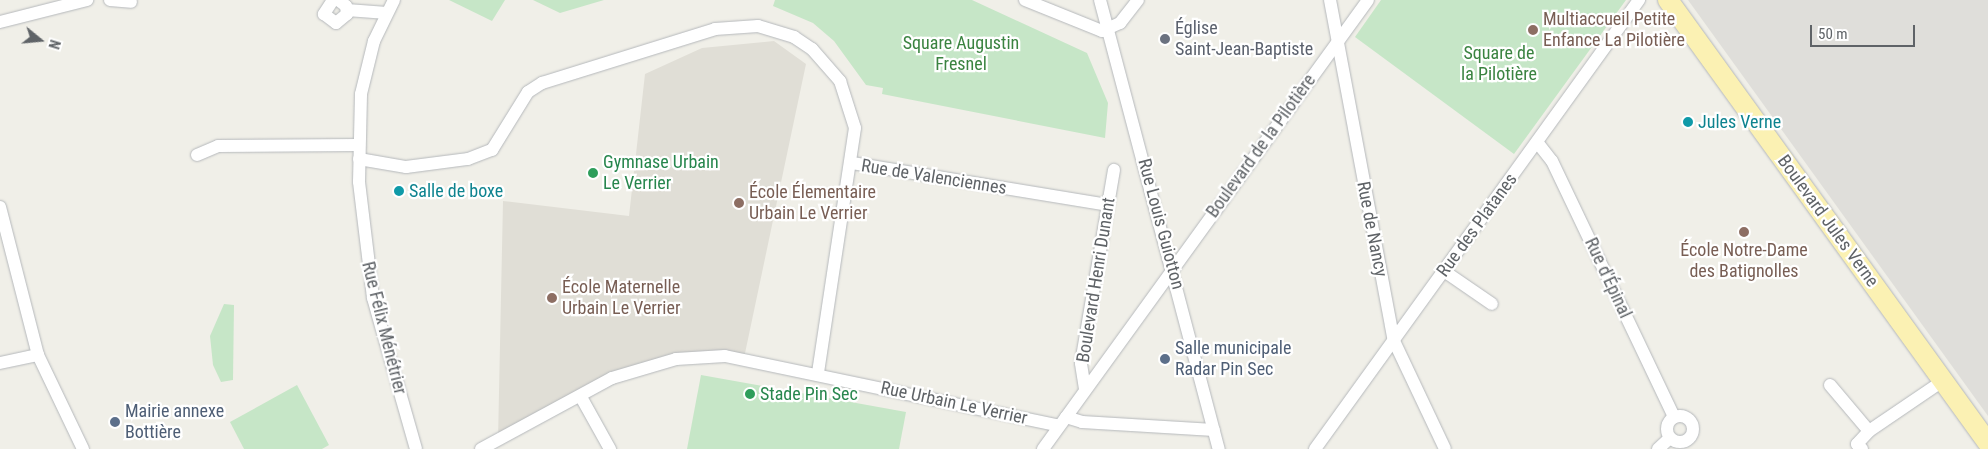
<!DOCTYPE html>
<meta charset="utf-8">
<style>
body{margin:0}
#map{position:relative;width:1988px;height:449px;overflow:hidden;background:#f0efe8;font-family:"Roboto Condensed",sans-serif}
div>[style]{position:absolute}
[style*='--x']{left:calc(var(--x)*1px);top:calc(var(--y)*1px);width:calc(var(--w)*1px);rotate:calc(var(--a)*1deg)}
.industrial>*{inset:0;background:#dfdeda}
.education>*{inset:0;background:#e0ded6}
.green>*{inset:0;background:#c6e6c7}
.roads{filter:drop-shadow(0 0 1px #b5b8bb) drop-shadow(0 0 1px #b5b8bb)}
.street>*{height:12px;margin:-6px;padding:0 6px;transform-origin:6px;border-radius:6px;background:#fff}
.street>.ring{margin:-6px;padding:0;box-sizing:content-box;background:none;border:12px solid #fff;border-radius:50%}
.primary>*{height:20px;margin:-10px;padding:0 10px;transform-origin:10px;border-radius:10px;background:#fbf1b3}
.dots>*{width:14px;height:14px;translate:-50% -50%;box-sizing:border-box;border:2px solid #fff;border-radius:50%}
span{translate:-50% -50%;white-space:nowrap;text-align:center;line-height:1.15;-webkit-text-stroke:4.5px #fff;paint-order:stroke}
.education-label{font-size:18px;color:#785e54}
.left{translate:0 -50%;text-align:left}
.worship-label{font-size:18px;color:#5b616d}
.park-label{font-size:18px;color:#3a8340}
.culture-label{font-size:18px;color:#0d838f}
.street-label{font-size:18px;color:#5f6367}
.leisure-label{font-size:18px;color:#27864d}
.service-label{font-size:18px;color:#4e5e75}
.north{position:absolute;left:15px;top:15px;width:50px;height:50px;-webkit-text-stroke:4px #fff;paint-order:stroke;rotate:107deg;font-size:14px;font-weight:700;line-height:20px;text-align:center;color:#5f6367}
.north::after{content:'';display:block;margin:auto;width:18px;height:22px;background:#5f6367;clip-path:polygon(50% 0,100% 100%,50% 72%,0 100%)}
.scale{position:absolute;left:1810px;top:25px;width:105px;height:22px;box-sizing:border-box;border:2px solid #5f6367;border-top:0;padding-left:6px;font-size:15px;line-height:18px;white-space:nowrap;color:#5f6367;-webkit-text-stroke:4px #fff;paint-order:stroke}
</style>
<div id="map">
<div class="industrial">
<i style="clip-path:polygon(1688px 0,1988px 0,1988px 416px)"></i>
</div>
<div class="education">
<i style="clip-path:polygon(774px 41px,806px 64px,744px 358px,654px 365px,498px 440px,503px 201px,629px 216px,645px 74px,702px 48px)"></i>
</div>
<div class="green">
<i style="clip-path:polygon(449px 0,505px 0,492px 21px)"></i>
<i style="clip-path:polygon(533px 0,604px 0,560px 13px)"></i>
<i style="clip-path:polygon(775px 0,972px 0,1087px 53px,1108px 103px,1105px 138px,882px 94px,883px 88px,866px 85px,834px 41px,813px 23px,773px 6px)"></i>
<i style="clip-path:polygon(1381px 0,1626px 0,1514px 154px,1355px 37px)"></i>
<i style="clip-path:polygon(224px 304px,234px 305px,233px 380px,221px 382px,213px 365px,210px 336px)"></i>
<i style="clip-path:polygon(701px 375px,906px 412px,899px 449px,687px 449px)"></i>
<i style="clip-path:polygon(297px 385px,329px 445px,322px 449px,244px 449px,230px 422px)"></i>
</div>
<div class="roads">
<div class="street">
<i style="--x:110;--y:0;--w:21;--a:5"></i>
<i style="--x:333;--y:0;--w:17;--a:123"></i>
<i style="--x:324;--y:14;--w:15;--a:37"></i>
<i style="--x:336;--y:23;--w:14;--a:-39"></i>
<i style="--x:347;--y:14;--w:8;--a:-97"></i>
<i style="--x:346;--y:6;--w:10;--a:-143"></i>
<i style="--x:394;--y:0;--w:46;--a:116"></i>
<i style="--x:374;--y:41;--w:55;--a:103.8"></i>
<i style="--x:361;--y:94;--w:88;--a:91.3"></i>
<i style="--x:359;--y:182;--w:117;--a:83.1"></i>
<i style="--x:373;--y:298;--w:157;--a:74.1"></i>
<i style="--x:1025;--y:0;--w:83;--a:21.9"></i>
<i style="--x:1102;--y:31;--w:20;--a:-24"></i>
<i style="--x:1120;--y:23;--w:29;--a:-52"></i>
<i style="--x:1100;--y:0;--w:465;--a:75.2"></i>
<i style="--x:1330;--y:0;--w:347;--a:79.4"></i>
<i style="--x:1394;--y:341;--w:119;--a:64.7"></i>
<i style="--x:347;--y:10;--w:40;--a:4.3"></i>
<i style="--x:0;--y:22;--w:90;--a:-14.2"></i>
<i style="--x:1537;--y:142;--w:24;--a:52"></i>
<i style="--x:1552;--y:161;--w:284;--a:64.5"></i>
<i style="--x:197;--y:155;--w:23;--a:-23"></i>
<i style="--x:218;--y:146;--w:140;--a:-0.4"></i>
<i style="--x:359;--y:159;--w:48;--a:9.7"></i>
<i style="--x:406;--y:167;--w:63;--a:-7.4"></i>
<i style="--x:468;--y:159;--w:26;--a:-21"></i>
<i style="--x:492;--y:150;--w:68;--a:-58.2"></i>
<i style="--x:528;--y:92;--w:17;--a:-33"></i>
<i style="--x:542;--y:83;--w:181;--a:-17.3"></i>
<i style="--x:715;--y:29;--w:43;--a:-4"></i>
<i style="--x:758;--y:26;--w:38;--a:17"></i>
<i style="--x:794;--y:37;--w:22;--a:34"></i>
<i style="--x:812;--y:49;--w:43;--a:48.8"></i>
<i style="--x:840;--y:81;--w:49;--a:72.3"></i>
<i style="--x:855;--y:128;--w:249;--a:98.6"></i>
<i style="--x:852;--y:163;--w:259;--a:9.3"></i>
<i style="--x:0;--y:207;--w:153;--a:75.6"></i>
<i style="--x:38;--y:355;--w:104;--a:64.4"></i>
<i style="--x:1444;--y:271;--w:58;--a:34.5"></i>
<i style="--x:0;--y:363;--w:39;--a:-12"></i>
<i style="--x:1830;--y:385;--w:60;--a:49.7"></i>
<i style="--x:1085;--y:389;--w:26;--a:-99"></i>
<i style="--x:1081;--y:363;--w:196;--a:-80.3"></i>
<i style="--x:581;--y:397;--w:60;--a:60.9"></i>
<i class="ring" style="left:1667px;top:416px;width:14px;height:14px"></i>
<i style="--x:1066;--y:417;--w:17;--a:17"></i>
<i style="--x:1082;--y:422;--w:132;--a:3.5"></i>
<i style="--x:481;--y:449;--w:149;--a:-28.5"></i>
<i style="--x:612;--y:378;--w:67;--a:-16.5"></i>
<i style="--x:676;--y:359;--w:49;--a:-3.5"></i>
<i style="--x:725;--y:356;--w:341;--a:11.8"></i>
<i style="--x:1043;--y:449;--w:554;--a:-54.1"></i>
<i style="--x:1315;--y:449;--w:554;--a:-54.19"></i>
<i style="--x:1658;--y:449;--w:16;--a:-43"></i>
<i style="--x:1862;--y:449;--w:7;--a:-135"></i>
<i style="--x:1857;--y:444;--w:18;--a:-47"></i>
<i style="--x:1869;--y:431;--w:91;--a:-34.2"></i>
</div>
<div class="primary">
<i style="--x:1668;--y:0;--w:546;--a:54.16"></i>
</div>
</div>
<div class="dots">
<i style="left:1533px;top:30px;background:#8d6e63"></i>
<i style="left:1165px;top:39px;background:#6b7280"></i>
<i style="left:1688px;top:122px;background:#0f9aa8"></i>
<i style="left:593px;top:173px;background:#2e9e5b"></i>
<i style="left:399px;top:191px;background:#0f9aa8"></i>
<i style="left:739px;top:203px;background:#8d6e63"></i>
<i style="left:1744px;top:232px;background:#8d6e63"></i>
<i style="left:552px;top:298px;background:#8d6e63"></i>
<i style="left:1165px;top:359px;background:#5c6f8a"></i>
<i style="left:750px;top:394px;background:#2e9e5b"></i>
<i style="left:115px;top:422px;background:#5c6f8a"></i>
</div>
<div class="education-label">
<span class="left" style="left:1543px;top:30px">Multiaccueil Petite<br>Enfance La Pilotière</span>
<span class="left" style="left:749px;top:203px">École Élementaire<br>Urbain Le Verrier</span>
<span style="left:1744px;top:261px">École Notre-Dame<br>des Batignolles</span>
<span class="left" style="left:562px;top:298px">École Maternelle<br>Urbain Le Verrier</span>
</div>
<div class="worship-label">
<span class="left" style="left:1175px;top:39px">Église<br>Saint-Jean-Baptiste</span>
</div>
<div class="park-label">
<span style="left:961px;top:54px">Square Augustin<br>Fresnel</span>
<span style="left:1499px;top:64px">Square de<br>la Pilotière</span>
</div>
<div class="culture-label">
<span class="left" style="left:1698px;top:122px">Jules Verne</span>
<span class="left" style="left:409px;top:191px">Salle de boxe</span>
</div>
<div class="street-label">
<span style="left:1261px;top:146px;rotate:-54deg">Boulevard de la Pilotière</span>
<span style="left:934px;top:177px;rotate:9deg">Rue de Valenciennes</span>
<span style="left:1828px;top:221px;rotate:54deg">Boulevard Jules Verne</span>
<span style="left:1161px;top:224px;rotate:75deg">Rue Louis Guiotton</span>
<span style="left:1477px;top:225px;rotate:-54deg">Rue des Platanes</span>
<span style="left:1372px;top:229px;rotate:79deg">Rue de Nancy</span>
<span style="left:1608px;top:278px;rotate:65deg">Rue d'Épinal</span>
<span style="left:1096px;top:280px;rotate:-81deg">Boulevard Henri Dunant</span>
<span style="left:384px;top:328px;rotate:76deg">Rue Félix Ménétrier</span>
<span style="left:954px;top:403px;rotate:12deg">Rue Urbain Le Verrier</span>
</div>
<div class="leisure-label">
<span class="left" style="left:603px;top:173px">Gymnase Urbain<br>Le Verrier</span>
<span class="left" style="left:760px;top:394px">Stade Pin Sec</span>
</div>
<div class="service-label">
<span class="left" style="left:1175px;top:359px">Salle municipale<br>Radar Pin Sec</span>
<span class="left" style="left:125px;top:422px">Mairie annexe<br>Bottière</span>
</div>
<div class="north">N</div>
<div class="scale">50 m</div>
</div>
